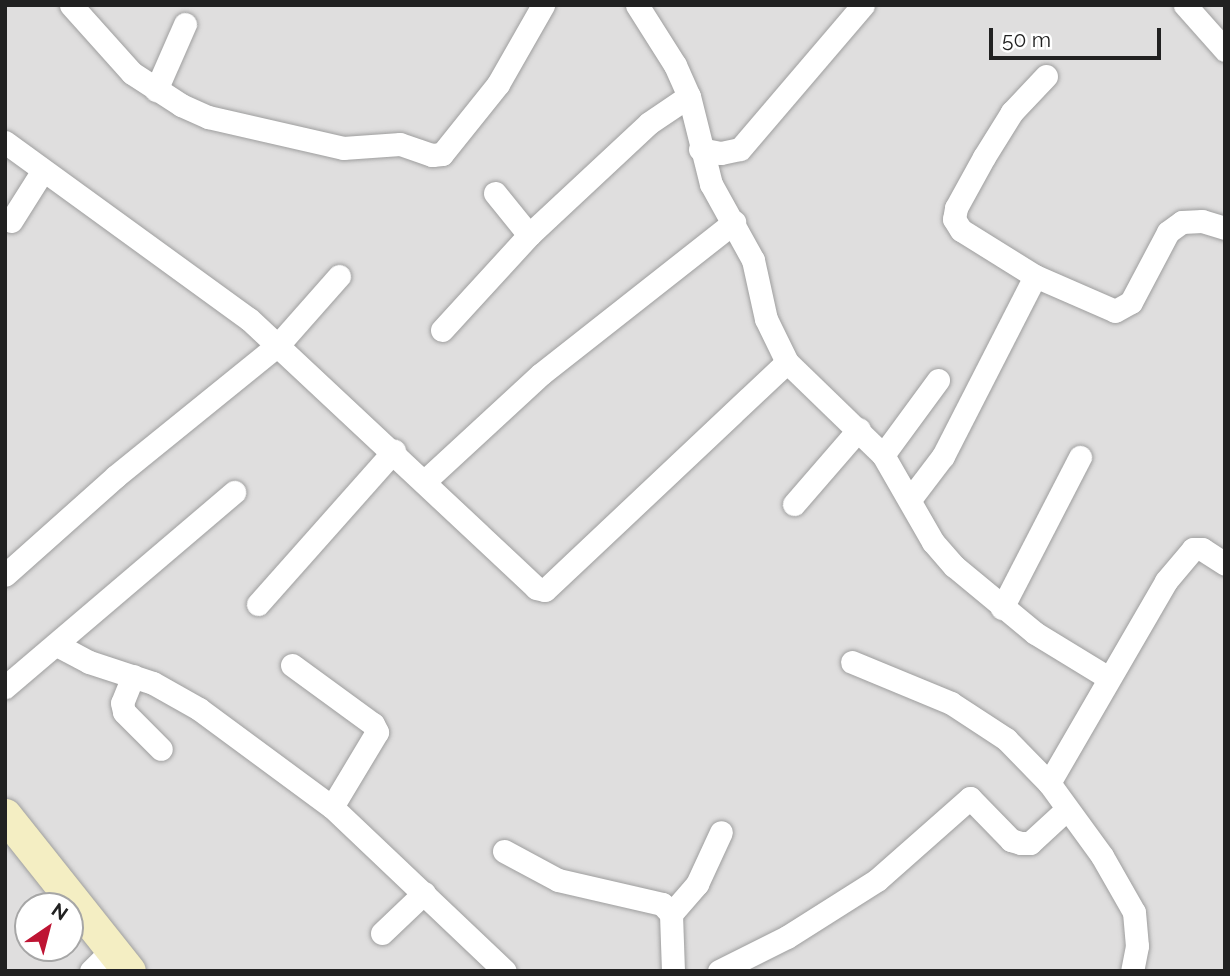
<!DOCTYPE html>
<style>
body{margin:0}
#map{position:relative;width:1230px;height:976px;overflow:hidden;background:#f0ece9;font-family:Raleway,sans-serif}
div>[style]{position:absolute}
[style*='--x']{left:calc(var(--x)*1px);top:calc(var(--y)*1px);width:calc(var(--w)*1px);rotate:calc(var(--a)*1deg)}
.residential>*{inset:0;background:#dfdede}
.roads{filter:drop-shadow(0 0 2px #9e9e9e) drop-shadow(0 0 2px #9e9e9e)}
.street>*{height:23px;margin:-11.5px;padding:0 11.5px;transform-origin:11.5px;border-radius:11.5px;background:#fff}
.secondary>*{height:33px;margin:-16.5px;padding:0 16.5px;transform-origin:16.5px;border-radius:16.5px;background:#f4eec3}
span{translate:-50% -50%;white-space:nowrap;text-align:center;line-height:1.15;-webkit-text-stroke:7px #fff;paint-order:stroke}
.frame{position:absolute;inset:0;border:7px solid #212121;pointer-events:none}
.north{position:absolute;left:14px;top:892px;width:70px;height:70px;box-sizing:border-box;background:#fff;border:2px solid #a6a6a6;border-radius:50%;rotate:35deg;font-size:19px;font-weight:700;line-height:28px;text-align:center;color:#212121}
.north::after{content:'';display:block;margin:auto;width:24px;height:32px;background:#be1433;clip-path:polygon(50% 0,100% 100%,50% 72%,0 100%)}
.scale{position:absolute;left:989px;top:28px;width:172px;height:32px;box-sizing:border-box;border:4px solid #212121;border-top:0;padding-left:9px;font-size:21px;line-height:24px;white-space:nowrap;color:#212121;-webkit-text-stroke:5px #fff;paint-order:stroke}
</style>
<div id="map">
<div class="residential">
<i style="clip-path:polygon(evenodd,5px 5px,1225px 5px,1225px 971px,5px 971px,5px 5px,28px 906px,70px 906px,70px 948px,28px 948px,28px 906px)"></i>
</div>
<div class="roads">
<div class="street">
<i style="--x:71;--y:5;--w:91;--a:48.1"></i>
<i style="--x:132;--y:73;--w:59;--a:33.1"></i>
<i style="--x:181;--y:105;--w:30;--a:24"></i>
<i style="--x:208;--y:117;--w:139;--a:12.9"></i>
<i style="--x:343;--y:148;--w:57;--a:-4"></i>
<i style="--x:400;--y:144;--w:34;--a:19"></i>
<i style="--x:432;--y:155;--w:10;--a:-6"></i>
<i style="--x:442;--y:154;--w:90;--a:-51.3"></i>
<i style="--x:498;--y:84;--w:91;--a:-60.3"></i>
<i style="--x:637;--y:5;--w:71;--a:57.7"></i>
<i style="--x:675;--y:65;--w:34;--a:66"></i>
<i style="--x:689;--y:96;--w:91;--a:76"></i>
<i style="--x:711;--y:184;--w:87;--a:61.1"></i>
<i style="--x:753;--y:260;--w:60;--a:77.6"></i>
<i style="--x:766;--y:319;--w:48;--a:64"></i>
<i style="--x:787;--y:362;--w:134;--a:44.1"></i>
<i style="--x:883;--y:455;--w:100;--a:60.1"></i>
<i style="--x:933;--y:542;--w:32;--a:49"></i>
<i style="--x:954;--y:566;--w:105;--a:39.6"></i>
<i style="--x:1035;--y:633;--w:84;--a:31.4"></i>
<i style="--x:1185;--y:5;--w:60;--a:48.4"></i>
<i style="--x:1046;--y:76;--w:50;--a:133.4"></i>
<i style="--x:1012;--y:112;--w:53;--a:121.9"></i>
<i style="--x:984;--y:157;--w:58;--a:118.8"></i>
<i style="--x:956;--y:208;--w:11;--a:100"></i>
<i style="--x:954;--y:219;--w:13;--a:58"></i>
<i style="--x:961;--y:230;--w:87;--a:31.9"></i>
<i style="--x:1035;--y:276;--w:87;--a:23.6"></i>
<i style="--x:1115;--y:311;--w:18;--a:-29"></i>
<i style="--x:1131;--y:302;--w:79;--a:-62.1"></i>
<i style="--x:1168;--y:232;--w:17;--a:-36"></i>
<i style="--x:1182;--y:222;--w:20;--a:-3"></i>
<i style="--x:1202;--y:221;--w:24;--a:17"></i>
<i style="--x:156;--y:90;--w:72;--a:-66.3"></i>
<i style="--x:5;--y:142;--w:301;--a:36"></i>
<i style="--x:249;--y:319;--w:393;--a:43.1"></i>
<i style="--x:536;--y:588;--w:9;--a:13"></i>
<i style="--x:545;--y:590;--w:332;--a:-43.3"></i>
<i style="--x:700;--y:149;--w:21;--a:11"></i>
<i style="--x:721;--y:153;--w:19;--a:-12"></i>
<i style="--x:740;--y:149;--w:189;--a:-49.5"></i>
<i style="--x:495;--y:193;--w:54;--a:51"></i>
<i style="--x:11;--y:221;--w:58;--a:-57.7"></i>
<i style="--x:442;--y:330;--w:129;--a:-47.5"></i>
<i style="--x:529;--y:235;--w:164;--a:-43"></i>
<i style="--x:649;--y:123;--w:48;--a:-34"></i>
<i style="--x:883;--y:455;--w:93;--a:-53.7"></i>
<i style="--x:426;--y:480;--w:156;--a:-42.7"></i>
<i style="--x:541;--y:374;--w:246;--a:-38.2"></i>
<i style="--x:911;--y:498;--w:53;--a:-52.7"></i>
<i style="--x:943;--y:456;--w:202;--a:-62.9"></i>
<i style="--x:794;--y:504;--w:99;--a:-49.1"></i>
<i style="--x:5;--y:575;--w:149;--a:-41.7"></i>
<i style="--x:116;--y:476;--w:208;--a:-39"></i>
<i style="--x:278;--y:345;--w:92;--a:-48.5"></i>
<i style="--x:258;--y:604;--w:205;--a:-48.4"></i>
<i style="--x:1002;--y:608;--w:170;--a:-62.7"></i>
<i style="--x:57;--y:645;--w:36;--a:28"></i>
<i style="--x:89;--y:662;--w:67;--a:18.2"></i>
<i style="--x:153;--y:683;--w:53;--a:29.5"></i>
<i style="--x:199;--y:709;--w:165;--a:36.4"></i>
<i style="--x:332;--y:807;--w:238;--a:43.5"></i>
<i style="--x:852;--y:662;--w:107;--a:22.5"></i>
<i style="--x:951;--y:703;--w:66;--a:33.2"></i>
<i style="--x:1006;--y:739;--w:62;--a:45.7"></i>
<i style="--x:1049;--y:783;--w:90;--a:54"></i>
<i style="--x:1102;--y:856;--w:64;--a:60.3"></i>
<i style="--x:1134;--y:912;--w:34;--a:85"></i>
<i style="--x:1137;--y:946;--w:25;--a:101"></i>
<i style="--x:292;--y:665;--w:100;--a:36.1"></i>
<i style="--x:373;--y:724;--w:9;--a:63"></i>
<i style="--x:377;--y:732;--w:87;--a:121"></i>
<i style="--x:133;--y:676;--w:29;--a:112"></i>
<i style="--x:122;--y:703;--w:9;--a:77"></i>
<i style="--x:124;--y:712;--w:52;--a:45"></i>
<i style="--x:5;--y:687;--w:301;--a:-40.4"></i>
<i style="--x:1049;--y:783;--w:233;--a:-59.9"></i>
<i style="--x:1166;--y:581;--w:42;--a:-49.8"></i>
<i style="--x:1193;--y:549;--w:9;--a:0"></i>
<i style="--x:1202;--y:549;--w:27;--a:33"></i>
<i style="--x:504;--y:851;--w:61;--a:28.2"></i>
<i style="--x:558;--y:880;--w:107;--a:13"></i>
<i style="--x:662;--y:904;--w:13;--a:48"></i>
<i style="--x:671;--y:914;--w:57;--a:88"></i>
<i style="--x:671;--y:914;--w:40;--a:-49"></i>
<i style="--x:697;--y:884;--w:57;--a:-65.2"></i>
<i style="--x:382;--y:933;--w:58;--a:-43.6"></i>
<i style="--x:91;--y:971;--w:30;--a:-45"></i>
<i style="--x:719;--y:971;--w:76;--a:-26.6"></i>
<i style="--x:787;--y:937;--w:107;--a:-32.3"></i>
<i style="--x:877;--y:880;--w:124;--a:-41.4"></i>
<i style="--x:970;--y:798;--w:59;--a:45.7"></i>
<i style="--x:1011;--y:840;--w:10;--a:17"></i>
<i style="--x:1021;--y:843;--w:9;--a:0"></i>
<i style="--x:1030;--y:843;--w:50;--a:-42.6"></i>
</div>
<div class="secondary">
<i style="--x:5;--y:815;--w:199;--a:51.5"></i>
</div>
</div>
<div class="frame"></div>
<div class="north">N</div>
<div class="scale">50 m</div>
</div>
